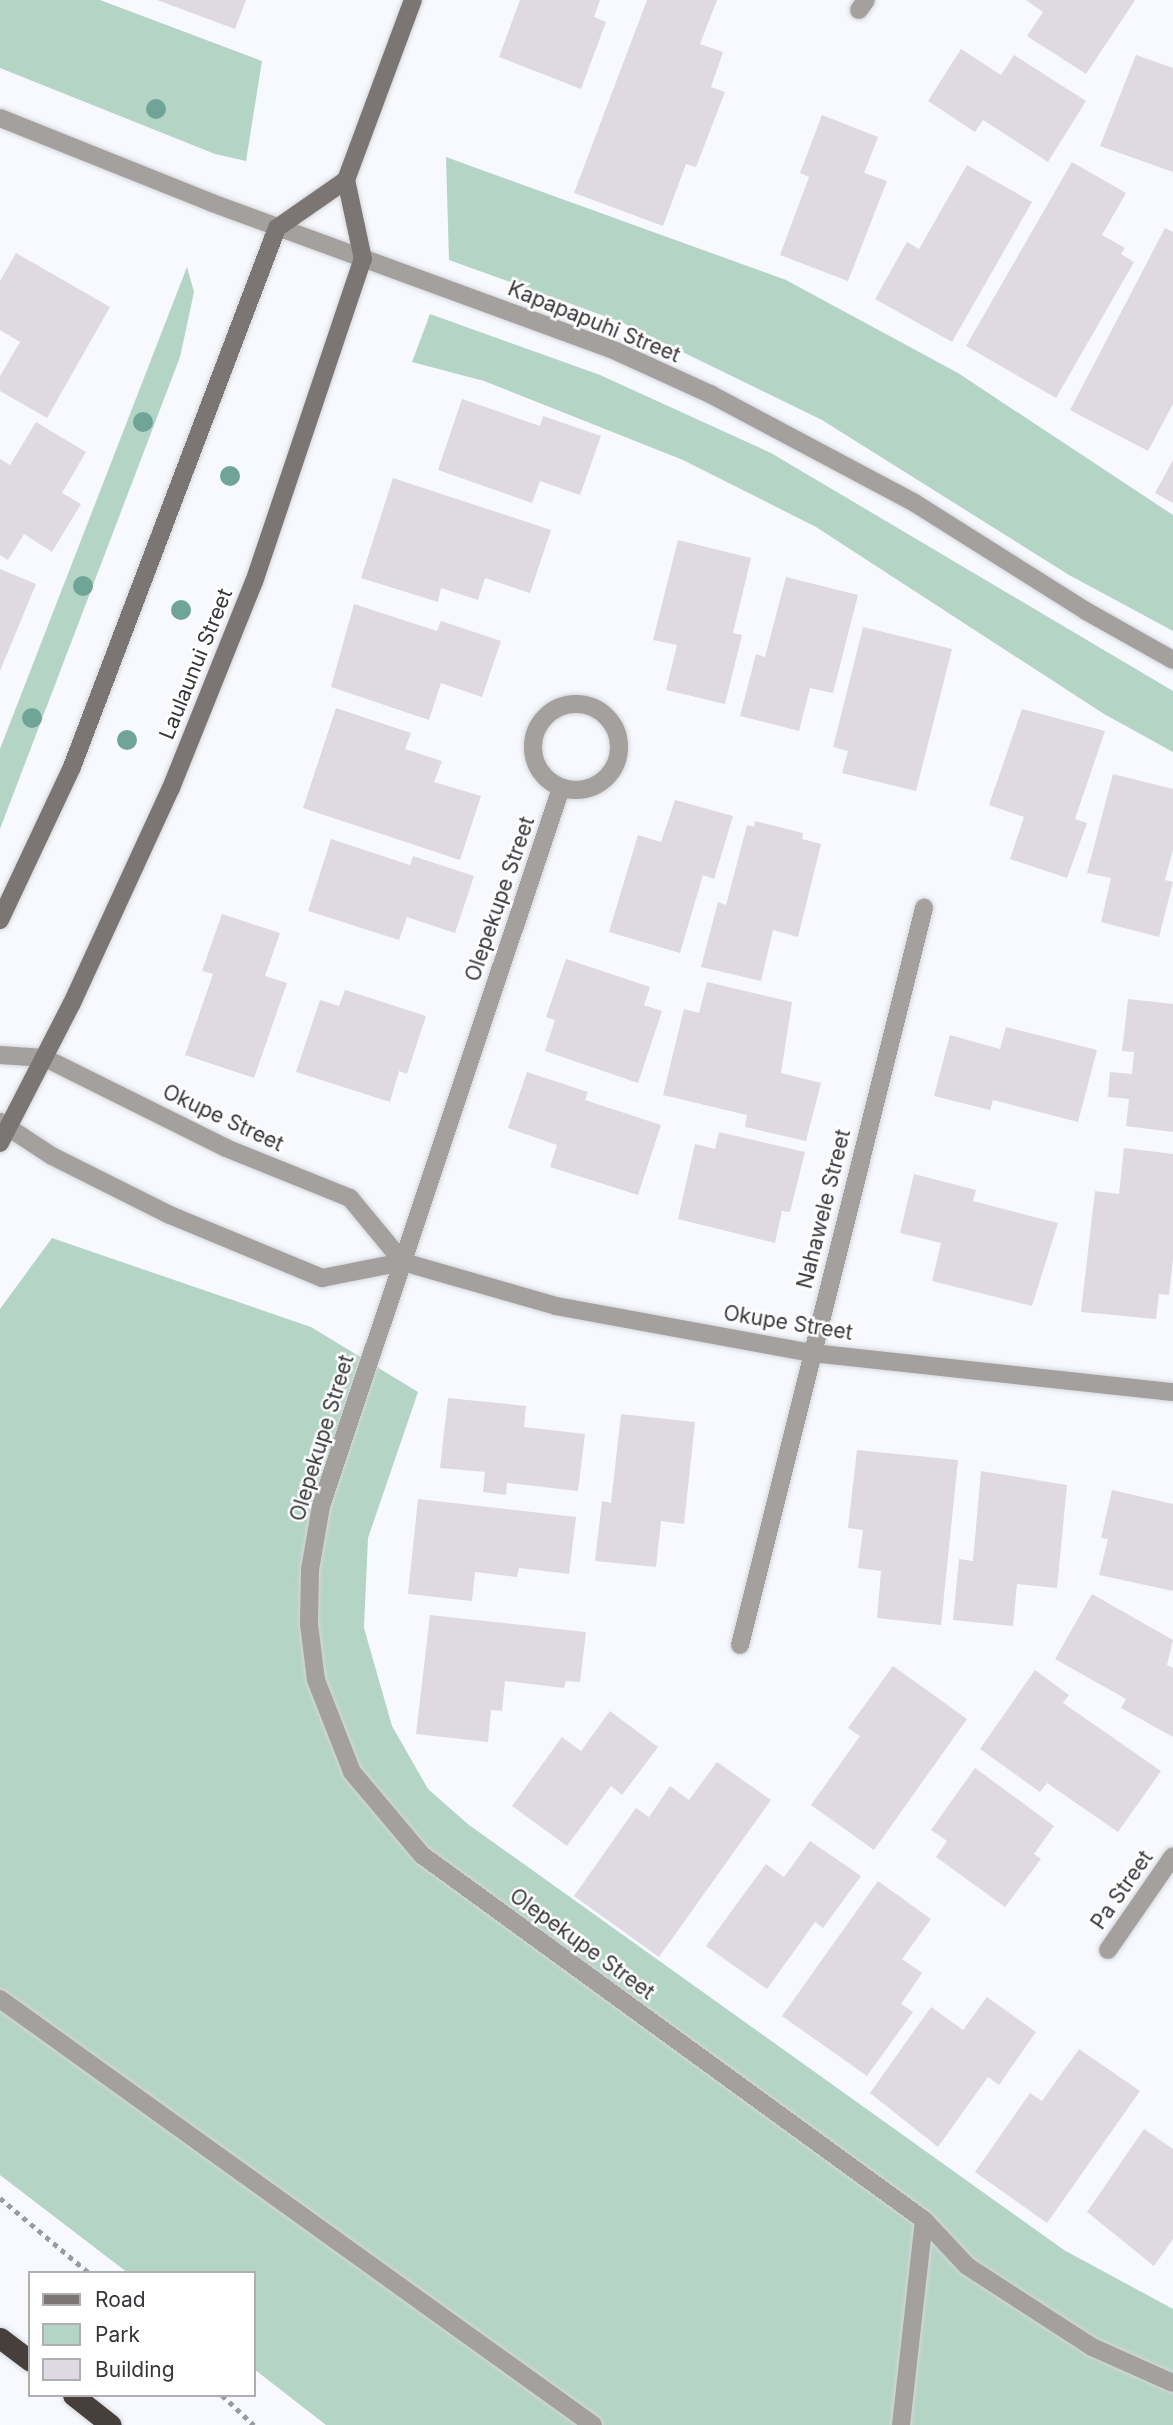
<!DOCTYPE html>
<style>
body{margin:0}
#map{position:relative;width:1173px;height:2425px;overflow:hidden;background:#f7f9fe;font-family:Inter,sans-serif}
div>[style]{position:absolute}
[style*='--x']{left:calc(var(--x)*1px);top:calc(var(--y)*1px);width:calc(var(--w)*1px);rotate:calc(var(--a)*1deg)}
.green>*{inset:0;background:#b4d4c5}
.building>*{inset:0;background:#dfdae2}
.path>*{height:4.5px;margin-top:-2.25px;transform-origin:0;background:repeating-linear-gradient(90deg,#9a9b9f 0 5px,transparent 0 10px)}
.roads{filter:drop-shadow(0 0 2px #d4d6db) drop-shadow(0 0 2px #d4d6db)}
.lane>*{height:18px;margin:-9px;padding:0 9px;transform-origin:9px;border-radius:9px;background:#a4a09e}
.street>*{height:18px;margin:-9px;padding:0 9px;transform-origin:9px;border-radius:9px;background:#a4a09e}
.street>.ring{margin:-9px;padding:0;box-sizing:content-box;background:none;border:18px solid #a4a09e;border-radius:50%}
.secondary>*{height:18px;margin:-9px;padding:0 9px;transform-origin:9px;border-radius:9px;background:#7b7673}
.highway>*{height:21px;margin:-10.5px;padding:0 10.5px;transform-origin:10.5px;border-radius:10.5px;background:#463f3c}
.trees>*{width:20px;height:20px;margin:-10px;border-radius:50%;background:#70a497}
span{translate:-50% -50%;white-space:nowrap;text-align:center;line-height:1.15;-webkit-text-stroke:5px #fff;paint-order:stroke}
.street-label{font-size:21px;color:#37373b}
.legend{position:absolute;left:28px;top:2271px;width:228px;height:126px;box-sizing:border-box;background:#fff;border:2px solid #afafb1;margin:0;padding:9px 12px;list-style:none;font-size:21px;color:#37373b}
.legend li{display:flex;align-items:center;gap:14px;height:35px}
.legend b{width:35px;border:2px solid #afafb1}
</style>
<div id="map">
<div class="green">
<i style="clip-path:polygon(0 0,100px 0,262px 61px,246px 161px,215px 154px,0 68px)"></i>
<i style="clip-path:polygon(446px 157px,786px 280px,958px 373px,1173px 515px,1173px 631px,1069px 575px,822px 420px,621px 322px,449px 260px)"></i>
<i style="clip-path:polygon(187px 267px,194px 292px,180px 357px,0 829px,0 749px)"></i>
<i style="clip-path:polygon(430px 314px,600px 375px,771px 453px,1173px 691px,1173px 752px,1104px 714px,816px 527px,683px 460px,484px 381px,412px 362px)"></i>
<i style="clip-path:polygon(52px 1238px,311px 1327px,418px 1392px,368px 1538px,364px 1628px,392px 1726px,428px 1789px,469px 1825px,1064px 2250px,1173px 2309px,1173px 2425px,326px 2425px,254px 2369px,254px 2273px,128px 2273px,0 2175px,0 1309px)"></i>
</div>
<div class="building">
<i style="clip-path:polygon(157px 0,246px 0,235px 29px)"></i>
<i style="clip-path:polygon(520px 0,600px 0,594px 17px,606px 22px,581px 89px,499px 57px)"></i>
<i style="clip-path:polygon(647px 0,717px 0,700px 44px,723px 52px,711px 87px,725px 92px,696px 167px,686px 164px,663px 226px,574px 193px)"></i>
<i style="clip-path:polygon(1026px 0,1135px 0,1086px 74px,1027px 36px,1043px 12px)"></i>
<i style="clip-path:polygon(961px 49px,1001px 75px,1014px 55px,1086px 101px,1048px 162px,983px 120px,975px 132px,928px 101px)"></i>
<i style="clip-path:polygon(1136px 55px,1173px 68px,1173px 172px,1100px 146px)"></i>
<i style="clip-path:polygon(822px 115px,878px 137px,864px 173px,887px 181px,848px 281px,780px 255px,809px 177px,800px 173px)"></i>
<i style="clip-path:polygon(1072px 162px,1126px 193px,1102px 235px,1125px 248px,1121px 254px,1134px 262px,1056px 398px,966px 346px)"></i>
<i style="clip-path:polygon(967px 165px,1032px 202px,952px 342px,875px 299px,907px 242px,919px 249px)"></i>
<i style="clip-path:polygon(1165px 228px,1173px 232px,1173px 404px,1148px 451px,1070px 410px)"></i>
<i style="clip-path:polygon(16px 253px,110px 307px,47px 418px,0 391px,0 376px,20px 342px,0 330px,0 281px)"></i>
<i style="clip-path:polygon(462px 399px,540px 426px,543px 416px,601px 436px,580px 495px,540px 481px,532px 503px,438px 470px)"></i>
<i style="clip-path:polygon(36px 422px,86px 452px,62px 493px,81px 504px,52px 552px,24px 534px,8px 560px,0 555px,0 459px,10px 465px)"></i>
<i style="clip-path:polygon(1173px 460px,1173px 503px,1155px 493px)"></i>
<i style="clip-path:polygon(393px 478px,551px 530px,530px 593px,485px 578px,478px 600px,441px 588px,438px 602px,361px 578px)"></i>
<i style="clip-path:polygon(678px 540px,751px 558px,733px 633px,742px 635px,725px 704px,666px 690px,677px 645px,653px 640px)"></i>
<i style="clip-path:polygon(0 569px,36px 584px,0 671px)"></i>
<i style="clip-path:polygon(786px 577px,858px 595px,833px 693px,810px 688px,799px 731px,740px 716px,756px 654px,765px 657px)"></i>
<i style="clip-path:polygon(354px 604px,437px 631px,441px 621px,501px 641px,482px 697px,441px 683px,429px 720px,331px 687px)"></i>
<i style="clip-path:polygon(863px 627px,952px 649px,916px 791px,842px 773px,848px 751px,833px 747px)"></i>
<i style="clip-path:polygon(336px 708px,411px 733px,405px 749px,442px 761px,434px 782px,481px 796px,460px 860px,303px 808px)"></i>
<i style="clip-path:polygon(1022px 709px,1105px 731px,1075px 819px,1087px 823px,1067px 878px,1010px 859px,1024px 817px,989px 805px)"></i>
<i style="clip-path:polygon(1113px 774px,1173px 789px,1173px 850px,1165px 880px,1173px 882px,1159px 937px,1101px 922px,1111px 878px,1087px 873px)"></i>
<i style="clip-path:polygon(675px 800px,733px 816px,714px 879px,703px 875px,680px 953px,609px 932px,638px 835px,661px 842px)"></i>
<i style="clip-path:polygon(755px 821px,803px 833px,802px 839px,821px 844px,798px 937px,773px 930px,761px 981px,701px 967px,718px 902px,726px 905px,747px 825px,754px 827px)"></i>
<i style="clip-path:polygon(331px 839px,410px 865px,413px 856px,474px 876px,455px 933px,407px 917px,399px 940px,308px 911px)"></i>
<i style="clip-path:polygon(222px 914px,280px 933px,265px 976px,287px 983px,254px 1078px,185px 1055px,213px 974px,202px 971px)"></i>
<i style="clip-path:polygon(566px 959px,650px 987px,644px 1005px,662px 1011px,638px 1083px,545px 1051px,555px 1020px,546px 1017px)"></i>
<i style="clip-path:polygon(707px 982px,792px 1002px,781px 1073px,821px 1083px,806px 1141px,745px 1127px,747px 1115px,663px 1095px,684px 1009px,699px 1013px)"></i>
<i style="clip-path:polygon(345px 990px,426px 1016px,407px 1074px,399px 1071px,390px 1102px,296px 1072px,320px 1000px,339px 1006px)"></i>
<i style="clip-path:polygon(1128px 999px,1173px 1004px,1173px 1132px,1126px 1126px,1129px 1099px,1108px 1097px,1110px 1072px,1132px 1074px,1134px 1052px,1122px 1051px)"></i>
<i style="clip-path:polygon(1006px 1027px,1097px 1050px,1078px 1122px,993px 1100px,990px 1110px,934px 1096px,950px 1035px,1000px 1049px)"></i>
<i style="clip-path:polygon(527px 1072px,588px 1092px,585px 1100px,661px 1125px,638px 1195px,550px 1167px,557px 1145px,508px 1128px)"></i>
<i style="clip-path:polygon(719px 1132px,805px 1152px,790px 1212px,782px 1211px,775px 1243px,678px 1219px,695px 1144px,715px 1149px)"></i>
<i style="clip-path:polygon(1124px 1148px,1173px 1154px,1173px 1259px,1169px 1295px,1159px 1294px,1156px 1319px,1081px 1312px,1095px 1191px,1119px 1194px)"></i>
<i style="clip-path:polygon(914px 1174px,976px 1190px,973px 1201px,1058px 1223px,1032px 1306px,932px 1281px,941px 1243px,900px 1233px)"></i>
<i style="clip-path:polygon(448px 1398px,526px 1406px,524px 1427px,585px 1434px,578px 1491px,507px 1483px,506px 1495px,483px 1492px,485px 1472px,440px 1468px)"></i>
<i style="clip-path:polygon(621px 1414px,695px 1422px,684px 1524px,661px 1521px,656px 1567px,595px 1561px,602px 1501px,611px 1503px)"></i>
<i style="clip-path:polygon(857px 1450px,958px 1460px,941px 1625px,877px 1618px,881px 1571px,858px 1568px,863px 1530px,848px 1528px)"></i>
<i style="clip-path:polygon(981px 1471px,1067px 1485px,1057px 1588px,1017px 1584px,1013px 1626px,953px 1620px,959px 1559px,973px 1561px)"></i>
<i style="clip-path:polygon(1112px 1490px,1173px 1504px,1173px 1591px,1099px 1575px,1108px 1539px,1101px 1538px)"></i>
<i style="clip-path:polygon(418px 1499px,576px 1517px,569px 1574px,519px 1568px,517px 1577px,475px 1572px,472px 1601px,408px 1594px)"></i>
<i style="clip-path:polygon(1092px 1594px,1173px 1640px,1167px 1665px,1173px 1668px,1173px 1737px,1121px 1708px,1126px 1699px,1055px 1659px)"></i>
<i style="clip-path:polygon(430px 1615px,586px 1632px,580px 1682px,566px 1681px,564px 1688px,505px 1681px,502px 1711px,491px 1710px,488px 1742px,416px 1734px)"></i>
<i style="clip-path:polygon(893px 1666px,967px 1719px,874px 1850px,811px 1805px,860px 1736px,848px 1728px)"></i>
<i style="clip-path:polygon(1035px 1670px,1069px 1695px,1063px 1703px,1161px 1771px,1118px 1832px,1047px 1783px,1040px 1792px,980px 1749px)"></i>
<i style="clip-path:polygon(610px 1711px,658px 1747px,622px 1795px,611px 1786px,567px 1846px,512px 1806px,562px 1737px,581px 1751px)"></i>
<i style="clip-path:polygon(717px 1762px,771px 1800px,659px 1957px,574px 1896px,636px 1808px,649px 1817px,670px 1786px,689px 1800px)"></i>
<i style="clip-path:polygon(975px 1768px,1054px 1826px,1034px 1854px,1041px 1859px,1005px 1907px,936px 1857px,947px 1841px,931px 1830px)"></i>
<i style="clip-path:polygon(810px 1841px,861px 1876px,823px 1928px,815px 1922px,767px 1989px,706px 1946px,766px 1864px,784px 1877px)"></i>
<i style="clip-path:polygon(878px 1881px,931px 1919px,902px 1959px,922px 1973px,901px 2004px,913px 2012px,867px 2076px,782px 2016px)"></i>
<i style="clip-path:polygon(987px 1997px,1036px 2032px,999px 2085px,988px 2077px,938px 2147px,870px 2093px,931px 2007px,963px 2030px)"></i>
<i style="clip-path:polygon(1079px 2049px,1140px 2091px,1047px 2223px,975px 2172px,1030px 2093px,1042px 2101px)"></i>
<i style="clip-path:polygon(1144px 2129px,1173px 2149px,1173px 2239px,1154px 2266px,1087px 2212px)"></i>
</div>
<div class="path">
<i style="--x:0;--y:2198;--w:116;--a:40.1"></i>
<i style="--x:222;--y:2395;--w:44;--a:43.2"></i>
</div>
<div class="roads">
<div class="lane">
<i style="--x:0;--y:1999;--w:730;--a:35.69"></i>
<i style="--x:924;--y:2220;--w:63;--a:46.9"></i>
<i style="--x:967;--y:2266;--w:149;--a:32.9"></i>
<i style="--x:1092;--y:2347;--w:89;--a:24"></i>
<i style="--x:901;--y:2425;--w:206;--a:-83.6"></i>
</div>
<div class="street">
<i style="--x:859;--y:10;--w:12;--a:-55"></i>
<i style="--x:0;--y:118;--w:228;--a:21.8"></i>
<i style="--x:212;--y:203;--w:423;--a:20.1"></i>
<i style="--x:609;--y:348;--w:111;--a:24.5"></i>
<i style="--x:710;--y:394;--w:230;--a:28"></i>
<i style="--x:913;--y:502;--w:204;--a:32.2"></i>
<i style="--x:1086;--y:611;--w:100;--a:29.4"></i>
<i class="ring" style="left:533px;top:704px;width:68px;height:68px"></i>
<i style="--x:561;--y:788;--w:757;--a:108.48"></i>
<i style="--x:321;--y:1506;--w:65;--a:99.8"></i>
<i style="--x:310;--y:1570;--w:54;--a:91.1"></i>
<i style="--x:309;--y:1624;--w:56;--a:82.9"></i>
<i style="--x:316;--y:1680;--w:99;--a:68.6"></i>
<i style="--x:352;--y:1772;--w:109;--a:49.9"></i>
<i style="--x:422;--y:1855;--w:621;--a:36.02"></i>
<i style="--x:0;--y:1055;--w:45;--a:3.8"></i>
<i style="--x:45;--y:1058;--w:202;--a:26.4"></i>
<i style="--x:226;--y:1148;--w:134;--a:22"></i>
<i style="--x:350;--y:1198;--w:83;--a:50.4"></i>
<i style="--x:0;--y:1122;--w:62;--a:33.2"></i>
<i style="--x:52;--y:1156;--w:132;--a:26.6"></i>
<i style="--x:170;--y:1215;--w:165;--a:22.5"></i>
<i style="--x:322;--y:1278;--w:83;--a:-11.2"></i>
<i style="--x:403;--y:1262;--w:159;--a:16"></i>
<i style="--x:556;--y:1306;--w:260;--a:10.4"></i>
<i style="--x:812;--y:1353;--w:363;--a:6.2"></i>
<i style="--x:740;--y:1645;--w:760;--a:-75.98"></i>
<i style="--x:1108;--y:1950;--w:114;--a:-55.3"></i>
</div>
<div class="secondary">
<i style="--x:0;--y:920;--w:169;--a:-64.8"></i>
<i style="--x:72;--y:767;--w:577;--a:-69.18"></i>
<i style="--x:277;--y:228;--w:84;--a:-34.8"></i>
<i style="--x:0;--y:1143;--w:157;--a:-62.8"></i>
<i style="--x:72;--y:1003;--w:237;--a:-65.3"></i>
<i style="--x:171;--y:788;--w:222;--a:-68.1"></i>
<i style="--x:254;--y:582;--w:341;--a:-71.4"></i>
<i style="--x:363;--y:259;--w:81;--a:-102.1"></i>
<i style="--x:346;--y:180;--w:192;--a:-69.6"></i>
</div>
<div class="highway">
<i style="--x:0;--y:2338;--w:38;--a:37"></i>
<i style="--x:73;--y:2395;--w:48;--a:38.3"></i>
</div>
</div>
<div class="trees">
<i style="left:156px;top:109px"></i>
<i style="left:143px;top:422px"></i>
<i style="left:230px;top:476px"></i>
<i style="left:83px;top:586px"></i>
<i style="left:181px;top:610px"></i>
<i style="left:32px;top:718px"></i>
<i style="left:127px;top:740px"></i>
</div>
<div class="street-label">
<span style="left:594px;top:322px;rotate:22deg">Kapapapuhi Street</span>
<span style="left:196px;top:664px;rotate:-68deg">Laulaunui Street</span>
<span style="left:500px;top:899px;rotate:-71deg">Olepekupe Street</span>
<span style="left:223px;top:1118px;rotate:25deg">Okupe Street</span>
<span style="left:824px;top:1209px;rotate:-76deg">Nahawele Street</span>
<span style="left:788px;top:1323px;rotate:9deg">Okupe Street</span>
<span style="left:322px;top:1438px;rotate:-73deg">Olepekupe Street</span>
<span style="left:1122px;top:1890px;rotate:-55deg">Pa Street</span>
<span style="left:582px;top:1944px;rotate:36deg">Olepekupe Street</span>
</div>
<ul class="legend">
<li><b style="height:9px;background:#7b7673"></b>Road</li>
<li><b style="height:19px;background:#b4d4c5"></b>Park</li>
<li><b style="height:19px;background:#dfdae2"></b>Building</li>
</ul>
</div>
